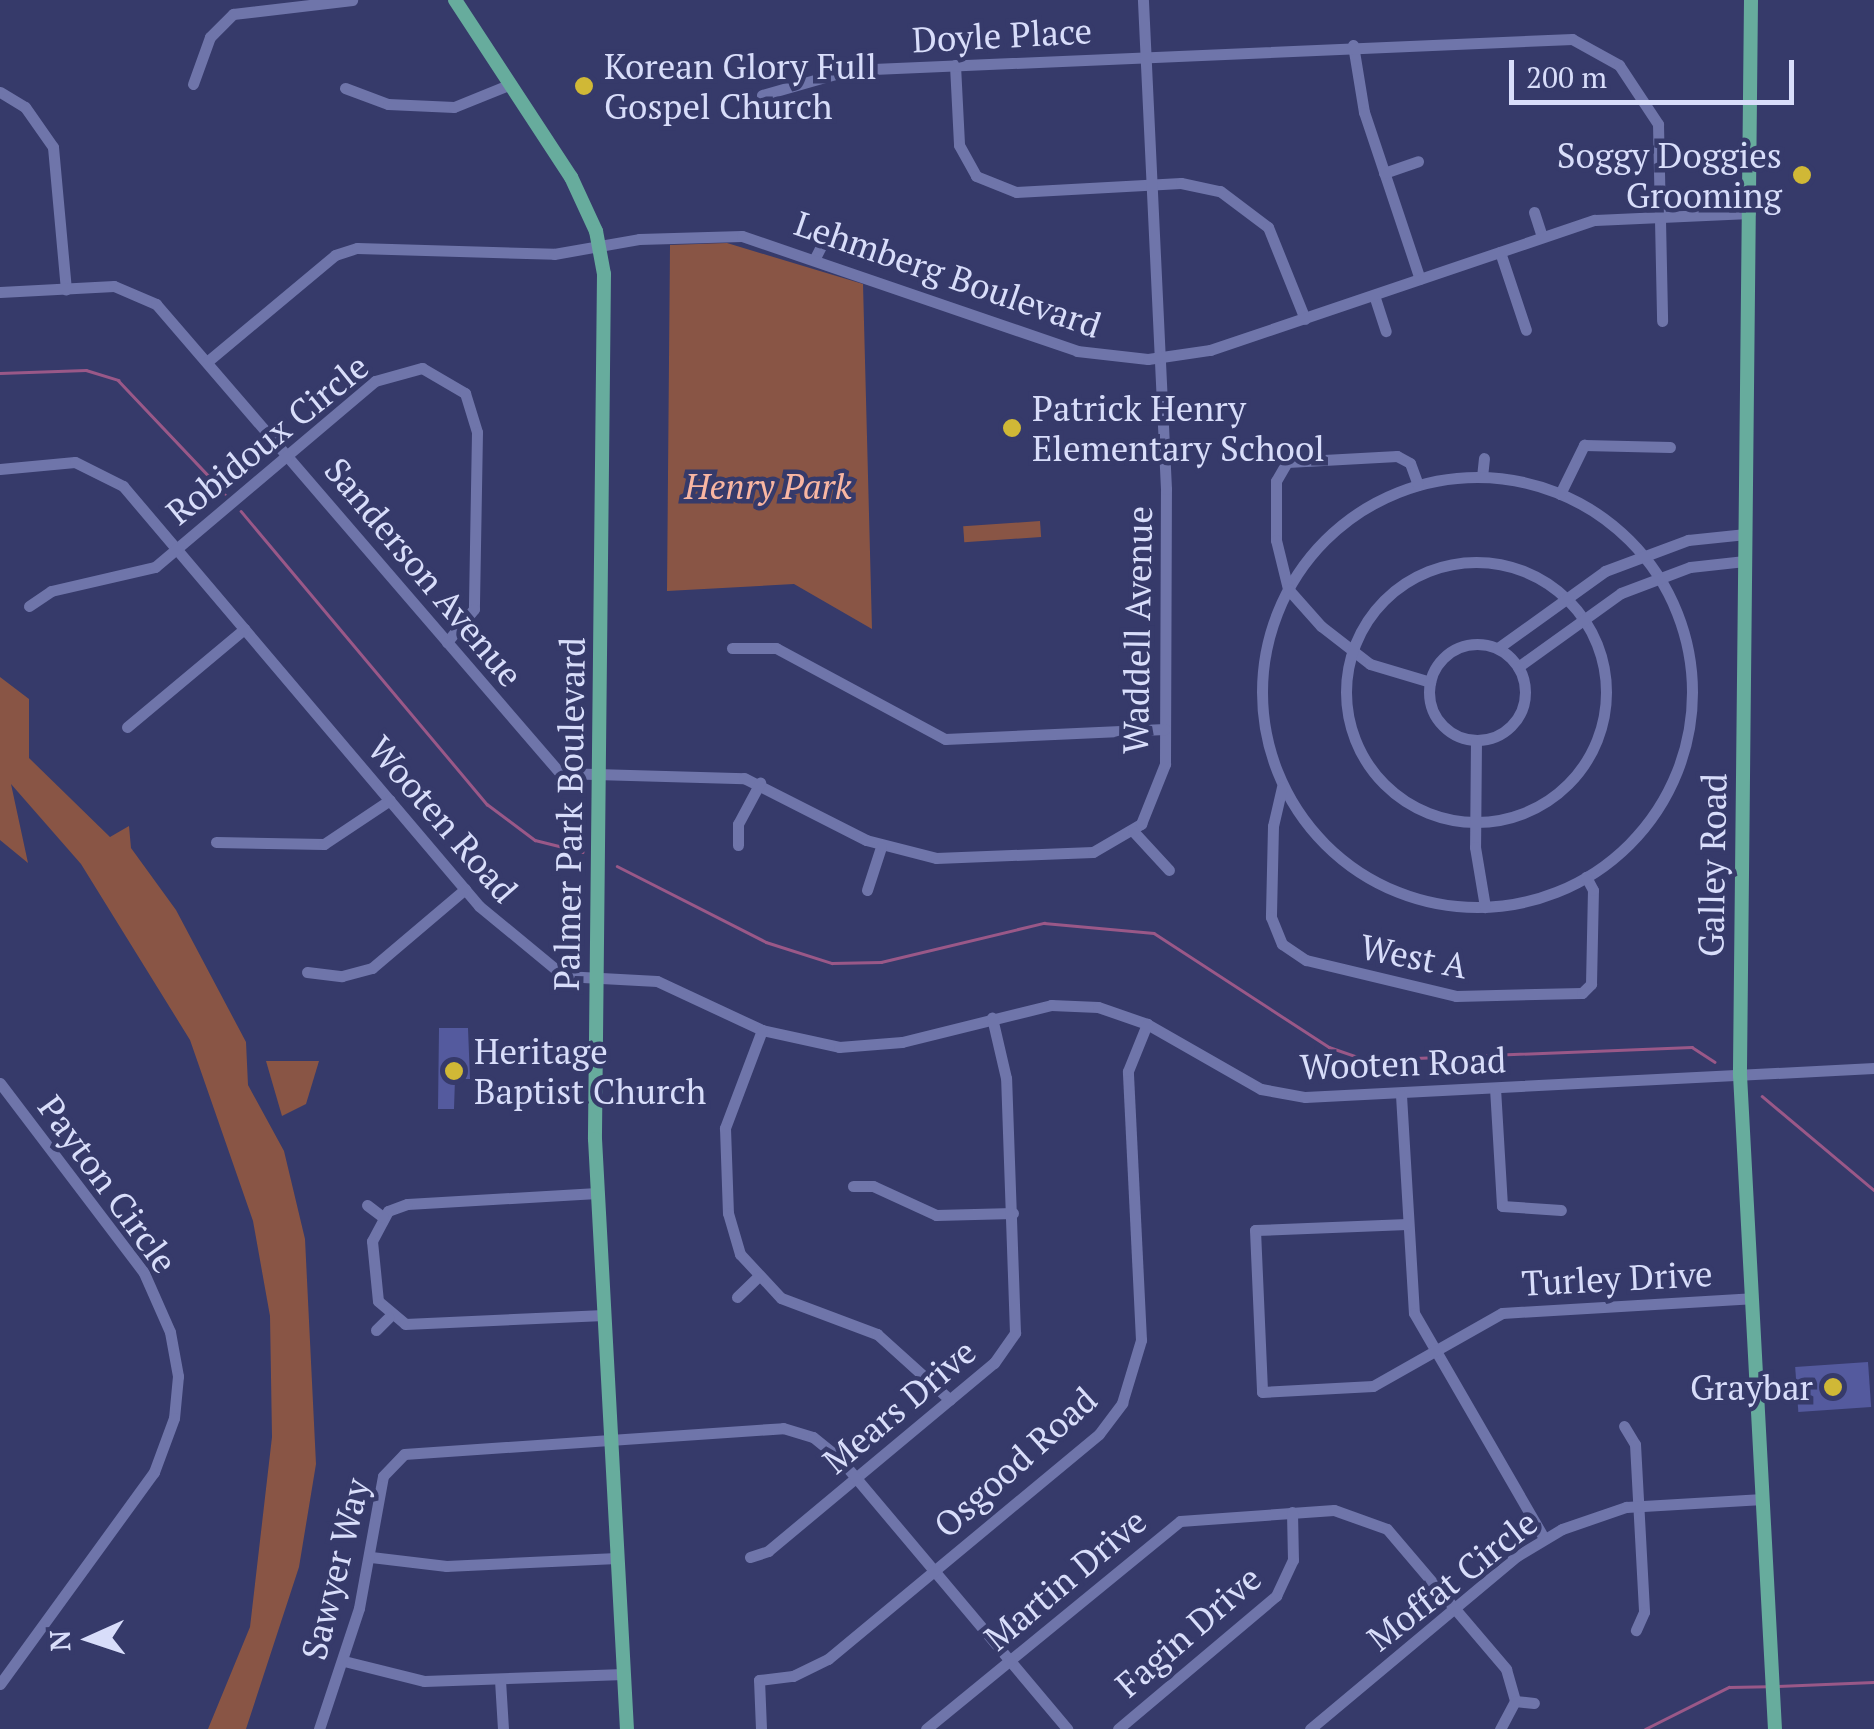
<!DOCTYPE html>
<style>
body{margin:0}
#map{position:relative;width:1874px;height:1729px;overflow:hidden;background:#363a6a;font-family:"PT Serif",serif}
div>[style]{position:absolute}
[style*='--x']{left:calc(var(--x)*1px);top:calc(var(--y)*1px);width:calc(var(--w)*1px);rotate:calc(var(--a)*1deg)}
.green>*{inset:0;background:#895545;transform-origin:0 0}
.stream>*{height:2.5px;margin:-1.25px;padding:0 1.25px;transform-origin:1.25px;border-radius:1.25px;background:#9a5888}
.building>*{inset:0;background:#545a9e;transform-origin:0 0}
.minor>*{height:11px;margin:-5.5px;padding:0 5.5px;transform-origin:5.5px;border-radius:5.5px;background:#6f75aa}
.minor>.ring{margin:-5.5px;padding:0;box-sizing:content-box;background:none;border:11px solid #6f75aa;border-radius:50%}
.major>*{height:14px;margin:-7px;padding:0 7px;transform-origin:7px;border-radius:7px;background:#67ac9d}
.dots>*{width:28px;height:28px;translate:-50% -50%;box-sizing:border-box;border:5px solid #363a6a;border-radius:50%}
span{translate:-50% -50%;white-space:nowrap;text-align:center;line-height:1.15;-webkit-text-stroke:9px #363a6a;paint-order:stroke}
.street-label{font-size:35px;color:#d8ddfa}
.poi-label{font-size:35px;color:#d8ddfa}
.left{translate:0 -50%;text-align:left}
.right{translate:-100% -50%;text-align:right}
.park-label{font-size:35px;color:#f9b6a2;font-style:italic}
.north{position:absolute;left:40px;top:1589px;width:100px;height:100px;-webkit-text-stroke:8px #363a6a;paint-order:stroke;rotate:267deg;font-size:28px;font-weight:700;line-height:40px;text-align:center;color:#d8ddfa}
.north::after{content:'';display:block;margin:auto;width:35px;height:45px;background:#d8ddfa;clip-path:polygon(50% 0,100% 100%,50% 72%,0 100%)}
.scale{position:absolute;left:1509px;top:60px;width:285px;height:45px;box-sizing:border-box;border:5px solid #d8ddfa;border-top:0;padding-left:12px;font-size:30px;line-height:35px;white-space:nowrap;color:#d8ddfa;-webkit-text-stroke:8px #363a6a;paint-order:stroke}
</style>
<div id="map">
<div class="green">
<i style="clip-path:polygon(727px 243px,863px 284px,872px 629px,794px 584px,667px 591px,670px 245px)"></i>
<i style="left:1040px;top:521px;width:16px;height:77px;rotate:86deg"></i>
<i style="clip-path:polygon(0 677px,29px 699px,29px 758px,110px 837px,129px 826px,131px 848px,176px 910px,246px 1042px,248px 1085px,284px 1151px,305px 1239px,316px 1464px,299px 1567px,246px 1729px,208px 1729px,250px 1627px,272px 1437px,270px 1316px,253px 1221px,190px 1040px,81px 864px,11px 784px,28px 863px,0 840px)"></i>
<i style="clip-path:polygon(266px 1061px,319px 1061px,306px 1104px,282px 1116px)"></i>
</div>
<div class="stream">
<i style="--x:0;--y:373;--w:86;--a:-2"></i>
<i style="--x:86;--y:370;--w:34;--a:17"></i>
<i style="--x:118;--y:380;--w:156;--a:46.6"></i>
<i style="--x:241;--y:511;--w:383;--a:50"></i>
<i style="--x:487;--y:804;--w:60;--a:36.9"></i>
<i style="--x:535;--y:840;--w:49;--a:14"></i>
<i style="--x:617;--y:866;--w:167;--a:27"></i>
<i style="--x:766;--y:942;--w:69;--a:17.7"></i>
<i style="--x:832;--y:963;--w:49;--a:-1.2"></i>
<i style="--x:881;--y:962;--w:168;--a:-13.5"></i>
<i style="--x:1044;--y:923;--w:110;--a:5.2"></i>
<i style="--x:1154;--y:933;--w:209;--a:33.1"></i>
<i style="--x:1329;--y:1047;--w:39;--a:19"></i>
<i style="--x:1366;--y:1060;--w:326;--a:-2.3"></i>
<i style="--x:1692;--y:1047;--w:27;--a:33"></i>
<i style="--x:1762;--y:1096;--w:146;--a:40"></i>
<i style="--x:1776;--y:1686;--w:98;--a:-2.3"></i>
<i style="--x:1645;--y:1729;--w:94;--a:-26.6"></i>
<i style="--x:1729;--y:1687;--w:39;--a:-1"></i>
</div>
<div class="building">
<i style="clip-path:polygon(439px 1028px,468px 1028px,470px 1079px,455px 1079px,454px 1109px,438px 1109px)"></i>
<i style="left:1868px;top:1362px;width:45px;height:73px;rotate:86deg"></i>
</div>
<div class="minor">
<i style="--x:1353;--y:45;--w:68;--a:80.7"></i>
<i style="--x:1364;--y:112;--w:176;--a:71.5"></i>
<i style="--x:955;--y:65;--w:80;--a:87.1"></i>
<i style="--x:959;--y:145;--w:35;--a:61"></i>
<i style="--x:976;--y:176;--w:43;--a:21.8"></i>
<i style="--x:1016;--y:192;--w:165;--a:-3.1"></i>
<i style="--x:1181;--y:183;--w:40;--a:12"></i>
<i style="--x:1220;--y:191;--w:60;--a:36.9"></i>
<i style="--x:1268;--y:227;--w:99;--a:68.1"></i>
<i style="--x:193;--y:84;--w:50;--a:-70.1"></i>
<i style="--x:210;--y:37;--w:33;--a:-45"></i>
<i style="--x:233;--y:14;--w:120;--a:-6.7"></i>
<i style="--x:345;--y:88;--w:46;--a:20.4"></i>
<i style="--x:388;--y:104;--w:66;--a:2.6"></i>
<i style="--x:454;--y:107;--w:61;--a:-22"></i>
<i style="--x:0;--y:92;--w:29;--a:31"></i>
<i style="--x:25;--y:107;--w:49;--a:55"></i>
<i style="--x:53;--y:147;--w:143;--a:84.8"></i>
<i style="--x:762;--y:95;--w:91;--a:-15.9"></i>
<i style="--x:850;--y:70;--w:723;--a:-2.46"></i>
<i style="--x:1572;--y:39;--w:54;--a:29"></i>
<i style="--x:1619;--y:65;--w:71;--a:56.5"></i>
<i style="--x:1658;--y:124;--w:197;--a:88.8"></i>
<i style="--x:1384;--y:173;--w:36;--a:-19"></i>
<i style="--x:1534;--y:212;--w:26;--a:72"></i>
<i style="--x:1500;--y:252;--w:82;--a:71.6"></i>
<i style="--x:815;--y:258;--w:18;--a:-63"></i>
<i style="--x:0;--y:292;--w:114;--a:-3"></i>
<i style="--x:114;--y:286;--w:46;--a:23.2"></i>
<i style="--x:156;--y:304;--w:619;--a:49.26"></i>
<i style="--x:560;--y:773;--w:184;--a:1.6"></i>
<i style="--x:744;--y:778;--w:137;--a:26.9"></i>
<i style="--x:866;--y:840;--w:72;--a:14.4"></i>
<i style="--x:936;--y:858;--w:157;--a:-2.2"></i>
<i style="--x:1093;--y:852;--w:56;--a:-30.3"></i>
<i style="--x:1141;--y:824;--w:65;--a:-68.2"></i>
<i style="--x:1165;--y:764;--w:275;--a:-89.8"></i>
<i style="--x:1166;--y:489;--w:490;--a:-92.7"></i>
<i style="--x:1374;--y:295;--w:38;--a:72"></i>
<i style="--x:208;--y:361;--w:165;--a:-39.8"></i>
<i style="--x:335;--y:255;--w:23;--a:-18"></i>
<i style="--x:357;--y:248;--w:197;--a:1.7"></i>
<i style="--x:554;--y:254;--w:86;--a:-10"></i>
<i style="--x:639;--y:239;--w:103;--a:-1.7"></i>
<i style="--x:742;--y:236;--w:354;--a:18.9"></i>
<i style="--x:1077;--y:351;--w:71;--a:6.4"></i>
<i style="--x:1148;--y:359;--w:63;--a:-8.3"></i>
<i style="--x:1210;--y:350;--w:406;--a:-18.7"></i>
<i style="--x:1595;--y:220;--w:155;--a:-2.6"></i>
<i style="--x:0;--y:469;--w:75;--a:-5.3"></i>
<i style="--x:75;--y:462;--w:54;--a:26.6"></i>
<i style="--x:123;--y:486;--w:551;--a:49.71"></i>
<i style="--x:479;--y:906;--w:110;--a:39.5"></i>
<i style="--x:564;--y:976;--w:93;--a:3.1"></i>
<i style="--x:657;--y:981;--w:116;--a:25"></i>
<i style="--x:762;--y:1030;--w:79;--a:12.4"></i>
<i style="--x:839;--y:1047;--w:63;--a:-4.5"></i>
<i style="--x:902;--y:1042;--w:154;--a:-13.9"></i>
<i style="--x:1051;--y:1005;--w:47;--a:2.4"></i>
<i style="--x:1098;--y:1007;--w:52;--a:19.1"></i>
<i style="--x:1147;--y:1024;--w:131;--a:29.7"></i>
<i style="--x:1261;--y:1089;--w:45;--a:10.3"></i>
<i style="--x:1305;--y:1097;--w:570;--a:-2.92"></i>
<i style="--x:1482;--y:477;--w:19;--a:-84"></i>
<i class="ring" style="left:1262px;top:477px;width:419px;height:419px"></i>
<i style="--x:1418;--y:485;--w:23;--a:-110"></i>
<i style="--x:1410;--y:463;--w:15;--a:-152"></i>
<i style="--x:1397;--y:456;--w:110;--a:176.9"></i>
<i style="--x:1287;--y:462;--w:22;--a:120"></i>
<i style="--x:1276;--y:481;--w:59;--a:90"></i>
<i style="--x:1276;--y:540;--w:50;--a:76.2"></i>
<i style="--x:1288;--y:589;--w:50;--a:48.3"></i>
<i style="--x:1321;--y:626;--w:62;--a:37.8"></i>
<i style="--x:1370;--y:664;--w:63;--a:16.7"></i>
<i style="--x:1560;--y:494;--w:55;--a:-63.9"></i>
<i style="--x:1584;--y:445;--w:86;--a:1.3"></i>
<i class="ring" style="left:1346px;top:562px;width:249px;height:249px"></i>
<i style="--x:29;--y:606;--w:27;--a:-34"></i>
<i style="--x:51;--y:591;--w:107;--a:-13"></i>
<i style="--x:155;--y:567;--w:288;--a:-40.2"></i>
<i style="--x:375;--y:381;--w:49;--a:-15.5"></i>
<i style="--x:422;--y:368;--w:50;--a:30.2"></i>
<i style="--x:465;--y:393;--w:41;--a:72.9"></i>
<i style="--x:477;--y:432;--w:177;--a:91"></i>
<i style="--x:474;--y:609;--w:43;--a:129.3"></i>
<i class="ring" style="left:1429px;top:644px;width:85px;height:85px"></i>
<i style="--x:732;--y:648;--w:44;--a:0"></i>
<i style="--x:776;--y:648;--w:192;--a:28.3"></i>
<i style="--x:945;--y:739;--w:220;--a:-2.6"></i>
<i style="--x:1498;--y:648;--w:132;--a:-35.7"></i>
<i style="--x:1605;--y:571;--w:89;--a:-20.5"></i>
<i style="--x:1688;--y:540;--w:58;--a:-5.9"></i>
<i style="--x:1518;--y:667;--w:127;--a:-35.7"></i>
<i style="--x:1621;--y:593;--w:74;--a:-20.6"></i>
<i style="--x:1690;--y:567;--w:55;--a:-6.2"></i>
<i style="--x:127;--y:727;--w:153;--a:-39.9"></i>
<i style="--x:1476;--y:740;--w:107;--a:90.5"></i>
<i style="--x:1475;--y:847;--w:61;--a:80.5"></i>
<i style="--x:1282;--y:787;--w:40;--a:103"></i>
<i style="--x:1273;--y:826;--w:91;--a:91.3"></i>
<i style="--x:1271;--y:917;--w:29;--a:68"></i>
<i style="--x:1282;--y:944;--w:29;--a:34"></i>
<i style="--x:1306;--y:960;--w:154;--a:13.5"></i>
<i style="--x:1456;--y:996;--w:126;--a:-1.4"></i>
<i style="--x:1582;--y:993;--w:13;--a:-45"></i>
<i style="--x:1591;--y:984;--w:94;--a:-88.8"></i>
<i style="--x:1593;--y:890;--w:15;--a:-118"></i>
<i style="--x:1133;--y:831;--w:53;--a:47.3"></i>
<i style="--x:216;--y:842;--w:108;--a:1.1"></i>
<i style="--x:324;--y:844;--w:79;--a:-33.7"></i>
<i style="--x:738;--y:845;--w:21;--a:-90"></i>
<i style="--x:738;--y:824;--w:47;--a:-61.8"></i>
<i style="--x:867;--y:890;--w:45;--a:-72"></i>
<i style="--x:307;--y:972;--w:35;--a:7"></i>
<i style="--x:342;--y:976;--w:31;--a:-15"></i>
<i style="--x:372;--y:968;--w:122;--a:-40.3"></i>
<i style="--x:762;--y:1030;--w:105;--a:110.7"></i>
<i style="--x:725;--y:1128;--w:85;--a:88"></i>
<i style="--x:728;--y:1213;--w:43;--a:73.7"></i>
<i style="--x:740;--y:1254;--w:60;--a:47"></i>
<i style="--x:781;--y:1298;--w:103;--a:20.6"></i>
<i style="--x:877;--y:1334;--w:98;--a:42.1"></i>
<i style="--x:0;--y:1083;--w:238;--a:52.8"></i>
<i style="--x:144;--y:1273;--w:64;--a:66.2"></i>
<i style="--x:170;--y:1332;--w:45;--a:79.7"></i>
<i style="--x:178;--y:1376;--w:42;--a:95.4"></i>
<i style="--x:174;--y:1418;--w:58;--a:110.3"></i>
<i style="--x:154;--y:1472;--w:262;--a:126"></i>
<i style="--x:1495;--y:1088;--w:118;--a:86.6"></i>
<i style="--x:1502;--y:1206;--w:59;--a:3.9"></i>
<i style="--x:1401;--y:1095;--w:218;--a:86.6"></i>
<i style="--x:1414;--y:1313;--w:260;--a:60"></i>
<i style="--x:853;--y:1186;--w:20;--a:0"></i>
<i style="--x:873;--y:1186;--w:69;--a:24.7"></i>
<i style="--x:936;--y:1215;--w:77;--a:-1.5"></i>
<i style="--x:597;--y:1193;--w:190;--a:176.7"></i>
<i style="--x:407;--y:1204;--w:20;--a:160"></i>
<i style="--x:388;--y:1211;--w:34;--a:118"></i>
<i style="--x:372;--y:1241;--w:60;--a:84.3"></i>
<i style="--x:378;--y:1301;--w:35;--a:40"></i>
<i style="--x:405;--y:1324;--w:199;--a:-2.6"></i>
<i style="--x:367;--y:1205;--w:20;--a:37"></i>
<i style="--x:1407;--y:1224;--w:152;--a:177.7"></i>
<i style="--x:1255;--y:1230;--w:162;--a:87.5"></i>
<i style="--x:1262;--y:1392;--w:111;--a:-3.1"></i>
<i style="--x:1373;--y:1386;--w:148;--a:-29.5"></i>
<i style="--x:1502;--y:1313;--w:250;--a:-3.4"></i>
<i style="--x:737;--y:1297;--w:28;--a:-44"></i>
<i style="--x:376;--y:1330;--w:18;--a:-45"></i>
<i style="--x:1624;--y:1426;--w:21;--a:59"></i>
<i style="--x:1635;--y:1444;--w:168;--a:86.9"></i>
<i style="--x:1644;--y:1612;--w:20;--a:114"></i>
<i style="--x:371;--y:1557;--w:76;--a:6.8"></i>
<i style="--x:446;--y:1566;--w:171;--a:-2.7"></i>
<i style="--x:750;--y:1557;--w:19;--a:-18"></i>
<i style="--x:768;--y:1551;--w:294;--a:-39.8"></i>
<i style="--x:994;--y:1363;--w:37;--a:-55"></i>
<i style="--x:1015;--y:1333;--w:255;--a:-92"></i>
<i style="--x:1006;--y:1078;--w:62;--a:-103.1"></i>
<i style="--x:344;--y:1661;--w:82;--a:14"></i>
<i style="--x:424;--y:1681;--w:200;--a:-2"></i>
<i style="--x:500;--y:1680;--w:49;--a:86.5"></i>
<i style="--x:1515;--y:1701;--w:19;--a:6"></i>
<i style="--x:319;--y:1729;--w:127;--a:-71.7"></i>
<i style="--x:359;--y:1608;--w:134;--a:-79.7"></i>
<i style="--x:383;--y:1476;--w:30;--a:-46"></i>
<i style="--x:404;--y:1454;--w:380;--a:-3.9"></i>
<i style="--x:783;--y:1428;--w:31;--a:17"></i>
<i style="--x:813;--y:1437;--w:35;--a:39"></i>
<i style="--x:840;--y:1459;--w:353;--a:49.9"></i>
<i style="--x:761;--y:1729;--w:49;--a:-92.3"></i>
<i style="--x:759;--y:1680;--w:34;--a:-7"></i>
<i style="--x:793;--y:1676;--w:39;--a:-26"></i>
<i style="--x:828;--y:1659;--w:352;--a:-39.7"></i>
<i style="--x:1099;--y:1434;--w:39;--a:-53"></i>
<i style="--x:1122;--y:1403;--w:66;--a:-73.2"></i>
<i style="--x:1141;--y:1340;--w:269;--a:-92.8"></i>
<i style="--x:1128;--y:1071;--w:51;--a:-68"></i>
<i style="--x:926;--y:1729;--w:328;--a:-39.3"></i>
<i style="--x:1180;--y:1521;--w:154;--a:-4.1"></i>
<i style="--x:1334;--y:1510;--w:56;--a:19.7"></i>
<i style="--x:1387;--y:1529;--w:184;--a:49.6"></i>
<i style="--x:1506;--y:1669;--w:33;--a:74"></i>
<i style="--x:1515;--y:1701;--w:32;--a:118"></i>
<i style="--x:1118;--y:1729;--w:207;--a:-40.1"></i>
<i style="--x:1276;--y:1596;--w:40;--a:-65"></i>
<i style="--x:1293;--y:1560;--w:48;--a:-91.2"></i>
<i style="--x:1310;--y:1729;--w:270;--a:-39.9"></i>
<i style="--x:1517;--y:1556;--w:52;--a:-31"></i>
<i style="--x:1562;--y:1529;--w:68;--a:-19"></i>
<i style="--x:1626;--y:1507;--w:137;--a:-3.3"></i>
</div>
<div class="major">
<i style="--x:455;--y:0;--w:212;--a:56.8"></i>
<i style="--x:571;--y:177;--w:60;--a:65.2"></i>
<i style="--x:596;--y:231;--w:44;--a:79.5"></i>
<i style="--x:604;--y:274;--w:865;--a:90.6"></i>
<i style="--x:595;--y:1139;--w:591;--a:86.9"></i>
<i style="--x:1751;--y:0;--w:1075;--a:90.59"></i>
<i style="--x:1740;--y:1075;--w:655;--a:86.94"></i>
</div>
<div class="dots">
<i style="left:584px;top:86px;background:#d0b836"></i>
<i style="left:1802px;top:175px;background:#d0b836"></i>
<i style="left:1012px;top:428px;background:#d0b836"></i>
<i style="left:454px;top:1071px;background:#d0b836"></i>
<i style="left:1833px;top:1387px;background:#d0b836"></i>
</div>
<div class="street-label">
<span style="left:1002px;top:35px;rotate:-3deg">Doyle Place</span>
<span style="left:948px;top:274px;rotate:19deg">Lehmberg Boulevard</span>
<span style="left:267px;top:439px;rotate:-39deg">Robidoux Circle</span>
<span style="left:424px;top:572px;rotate:50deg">Sanderson Avenue</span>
<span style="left:1137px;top:630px;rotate:-89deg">Waddell Avenue</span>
<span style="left:569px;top:814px;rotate:-89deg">Palmer Park Boulevard</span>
<span style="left:443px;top:819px;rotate:49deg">Wooten Road</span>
<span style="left:1712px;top:865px;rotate:-89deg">Galley Road</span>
<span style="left:1414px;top:956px;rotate:11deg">West A</span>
<span style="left:1403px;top:1063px;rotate:-2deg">Wooten Road</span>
<span style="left:108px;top:1184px;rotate:54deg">Payton Circle</span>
<span style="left:1617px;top:1278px;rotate:-3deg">Turley Drive</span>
<span style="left:899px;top:1406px;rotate:-40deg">Mears Drive</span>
<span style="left:1015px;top:1462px;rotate:-42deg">Osgood Road</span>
<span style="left:335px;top:1569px;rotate:-76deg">Sawyer Way</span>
<span style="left:1065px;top:1579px;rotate:-40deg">Martin Drive</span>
<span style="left:1452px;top:1580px;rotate:-38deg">Moffat Circle</span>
<span style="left:1188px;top:1631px;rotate:-41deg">Fagin Drive</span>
</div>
<div class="poi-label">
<span class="left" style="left:604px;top:86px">Korean Glory Full<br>Gospel Church</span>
<span class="right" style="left:1782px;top:175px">Soggy Doggies<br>Grooming</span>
<span class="left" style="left:1032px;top:428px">Patrick Henry<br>Elementary School</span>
<span class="left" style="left:474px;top:1071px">Heritage<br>Baptist Church</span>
<span class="right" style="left:1813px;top:1387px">Graybar</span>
</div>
<div class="park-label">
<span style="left:768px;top:486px">Henry Park</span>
</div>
<div class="north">N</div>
<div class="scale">200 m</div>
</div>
